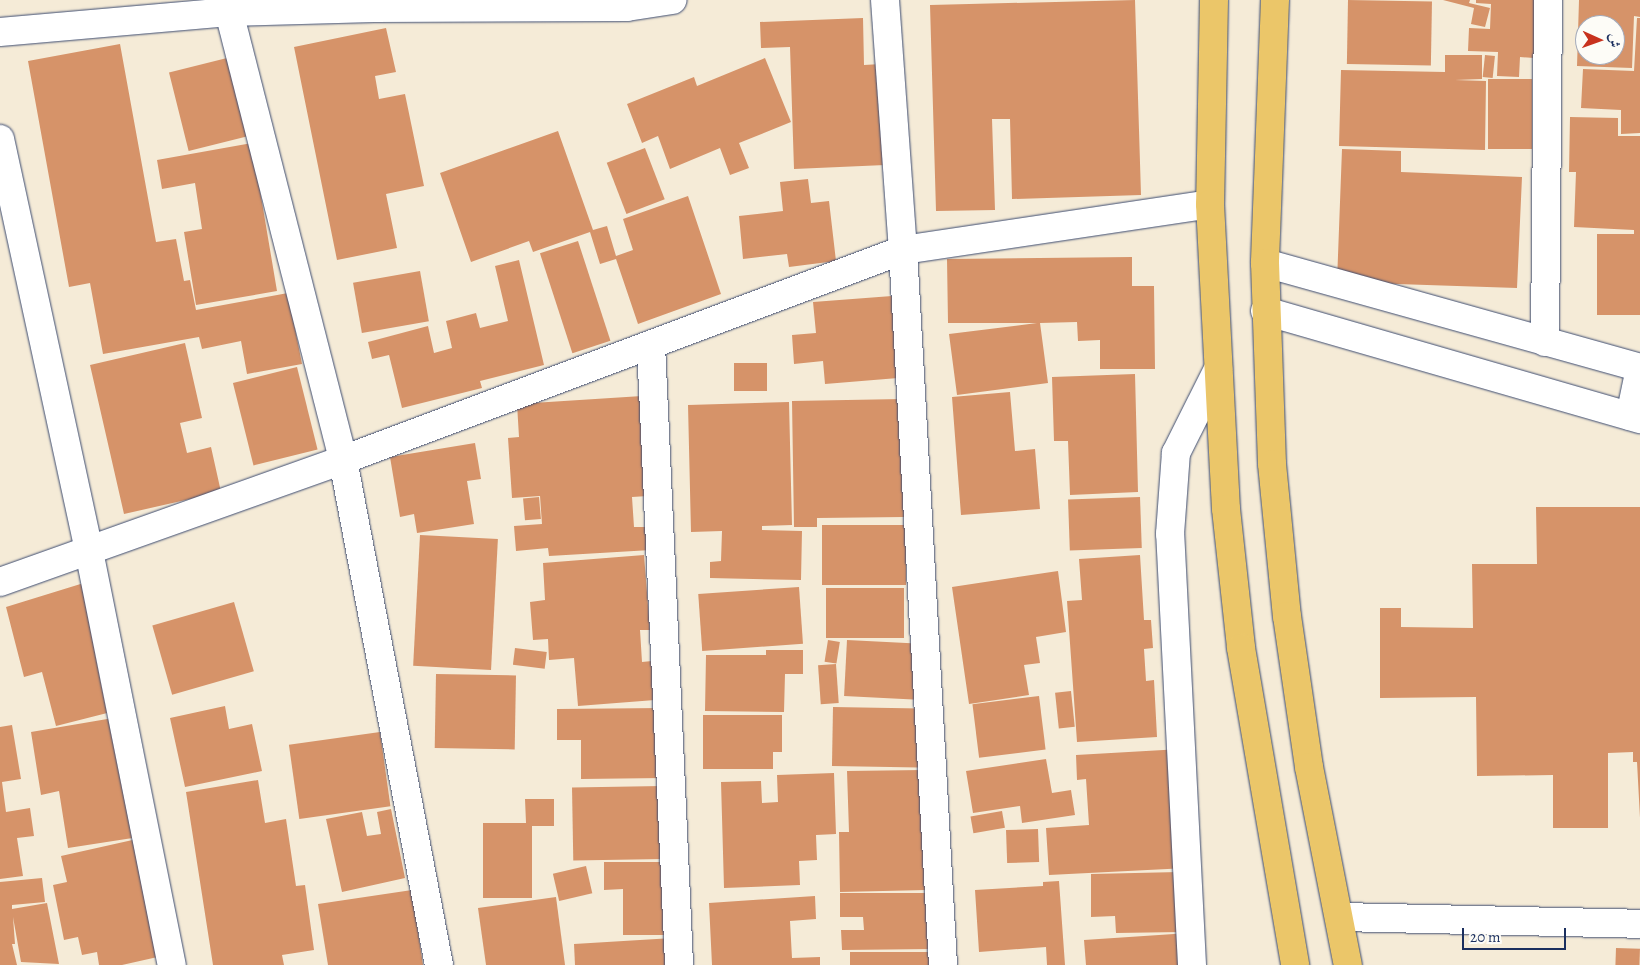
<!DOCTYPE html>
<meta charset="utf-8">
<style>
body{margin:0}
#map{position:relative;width:1640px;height:965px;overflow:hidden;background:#f5ebd7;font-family:Alegreya,Amiri,serif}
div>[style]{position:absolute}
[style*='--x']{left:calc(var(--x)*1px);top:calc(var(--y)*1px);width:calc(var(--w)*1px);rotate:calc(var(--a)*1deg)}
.building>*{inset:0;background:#d69369;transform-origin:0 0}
.roads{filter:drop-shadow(0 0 1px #3c4b70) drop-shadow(0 0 1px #3c4b70)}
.minor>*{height:28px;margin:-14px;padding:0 14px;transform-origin:14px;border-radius:14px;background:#fff}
.tertiary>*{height:28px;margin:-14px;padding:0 14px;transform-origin:14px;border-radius:14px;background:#fff}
.primary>*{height:28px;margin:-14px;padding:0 14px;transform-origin:14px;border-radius:14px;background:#ebc669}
span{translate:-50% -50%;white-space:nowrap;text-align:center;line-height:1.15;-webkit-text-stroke:5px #fdfcf7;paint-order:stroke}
.north{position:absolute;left:1575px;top:15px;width:50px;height:50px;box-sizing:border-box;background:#fdfcf7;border:1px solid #a3aaba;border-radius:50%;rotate:92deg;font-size:14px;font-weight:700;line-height:20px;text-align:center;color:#1b2f5e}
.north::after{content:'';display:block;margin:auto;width:18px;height:22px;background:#c8321e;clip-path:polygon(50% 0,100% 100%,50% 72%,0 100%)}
.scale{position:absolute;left:1462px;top:928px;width:104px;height:22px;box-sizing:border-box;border:2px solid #1b2f5e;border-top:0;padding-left:6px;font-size:15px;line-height:18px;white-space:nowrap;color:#1b2f5e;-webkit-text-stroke:4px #fdfcf7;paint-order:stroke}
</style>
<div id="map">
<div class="building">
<i style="clip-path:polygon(1135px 0,1141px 195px,1012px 199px,1010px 119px,992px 119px,995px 210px,936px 211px,930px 5px)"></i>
<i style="left:1348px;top:0;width:84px;height:64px;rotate:1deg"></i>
<i style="clip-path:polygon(1443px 0,1470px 0,1469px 3px,1490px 8px,1485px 27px,1471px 24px,1474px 8px)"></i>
<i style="clip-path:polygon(1476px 0,1536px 0,1534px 58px,1520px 57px,1519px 77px,1497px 76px,1498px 52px,1468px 51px,1469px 28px,1490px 29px,1491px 4px,1476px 3px)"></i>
<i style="clip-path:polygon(evenodd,1579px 0,1640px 0,1640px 17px,1634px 16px,1632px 68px,1577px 66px,1579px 0,1585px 25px,1615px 25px,1615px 55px,1585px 55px,1585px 25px)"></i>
<i style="clip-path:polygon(863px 18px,864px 65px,881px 64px,885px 165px,794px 169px,790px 47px,761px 48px,760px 22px)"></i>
<i style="clip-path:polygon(1637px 18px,1640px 18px,1640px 133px,1621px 134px,1621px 110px,1581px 108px,1583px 69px,1634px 71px)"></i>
<i style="clip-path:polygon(386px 28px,396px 72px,375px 76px,379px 99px,405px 94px,424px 186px,386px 194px,397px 248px,337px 260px,294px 47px)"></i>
<i style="clip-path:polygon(120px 44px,156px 242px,176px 239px,184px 281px,190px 280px,196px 310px,288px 293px,302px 364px,247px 374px,241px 341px,202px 349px,199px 337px,103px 354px,90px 283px,69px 287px,28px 61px)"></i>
<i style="clip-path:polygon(1445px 55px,1482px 55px,1482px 79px,1455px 80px,1486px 81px,1485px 150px,1339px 146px,1341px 70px,1445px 72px)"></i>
<i style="left:1485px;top:55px;width:10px;height:22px;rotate:6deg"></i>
<i style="left:235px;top:56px;width:81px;height:68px;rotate:76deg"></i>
<i style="clip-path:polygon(765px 58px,791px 122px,739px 143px,749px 168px,730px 175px,720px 148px,670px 169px,658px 136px,642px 143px,627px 104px,694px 77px,697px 86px)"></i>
<i style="left:1488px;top:79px;width:44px;height:70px"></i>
<i style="clip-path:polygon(1570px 117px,1618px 118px,1618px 136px,1640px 136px,1640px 315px,1597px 315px,1597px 234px,1634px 234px,1634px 230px,1574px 227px,1576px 172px,1569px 172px)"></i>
<i style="clip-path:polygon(558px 131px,593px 230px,607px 226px,616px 256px,633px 250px,623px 219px,688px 196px,721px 294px,638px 324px,616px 259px,600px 264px,590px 232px,533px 252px,529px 241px,471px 262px,440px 173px)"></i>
<i style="clip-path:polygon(252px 143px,277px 291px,196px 305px,184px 232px,202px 229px,195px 183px,162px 189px,157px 160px)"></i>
<i style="left:645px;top:148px;width:55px;height:41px;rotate:69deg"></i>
<i style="clip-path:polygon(1342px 149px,1401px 151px,1401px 172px,1522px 177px,1517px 288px,1337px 282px)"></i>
<i style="clip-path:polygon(808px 179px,811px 203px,829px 201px,836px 261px,789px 267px,787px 254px,743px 259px,739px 216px,783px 211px,780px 182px)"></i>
<i style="left:578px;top:241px;width:105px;height:40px;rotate:72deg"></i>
<i style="clip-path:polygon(1132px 257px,1132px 286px,1154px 286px,1155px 369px,1100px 369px,1100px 340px,1078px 341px,1077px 322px,1040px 323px,1048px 383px,957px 395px,949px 334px,1037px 323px,948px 323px,947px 259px)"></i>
<i style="clip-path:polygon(519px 260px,544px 365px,480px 381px,482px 388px,402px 408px,389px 355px,372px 359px,368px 342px,428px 326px,434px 353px,452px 348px,446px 321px,476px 313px,480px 328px,508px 321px,495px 266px)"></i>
<i style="left:420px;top:271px;width:51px;height:68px;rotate:80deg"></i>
<i style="clip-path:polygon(892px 296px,898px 378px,825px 384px,823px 361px,794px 364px,792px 335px,816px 333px,813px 302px)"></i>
<i style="clip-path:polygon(185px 343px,202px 418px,180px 423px,187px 453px,211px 447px,221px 492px,124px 514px,90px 365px)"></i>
<i style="left:734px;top:363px;width:33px;height:28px"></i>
<i style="left:297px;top:367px;width:85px;height:66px;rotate:76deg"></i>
<i style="clip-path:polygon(1135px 374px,1138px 492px,1070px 495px,1068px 441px,1054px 441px,1052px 377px)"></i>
<i style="clip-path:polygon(1010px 392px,1015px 451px,1035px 449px,1040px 509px,961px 515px,952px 397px)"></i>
<i style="clip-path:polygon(642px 396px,648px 496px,632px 497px,634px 527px,649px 527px,651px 550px,549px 556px,548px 548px,516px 551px,514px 526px,542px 524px,540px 496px,512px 498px,508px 438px,519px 437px,517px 404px)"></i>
<i style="clip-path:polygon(902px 399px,904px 517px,817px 518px,817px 527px,794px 527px,792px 401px)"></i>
<i style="clip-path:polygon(789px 402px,792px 525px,762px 526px,762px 530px,802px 531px,801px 580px,710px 578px,710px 562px,721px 561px,722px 531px,691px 532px,688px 405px)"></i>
<i style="clip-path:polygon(475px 443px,481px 479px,467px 481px,474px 524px,417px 533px,414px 514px,400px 517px,390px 457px)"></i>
<i style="left:539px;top:497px;width:22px;height:16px;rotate:85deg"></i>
<i style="left:1140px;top:497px;width:51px;height:72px;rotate:88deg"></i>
<i style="clip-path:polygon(1536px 507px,1640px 507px,1640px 818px,1637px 762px,1633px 762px,1633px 752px,1608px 753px,1608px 828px,1553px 828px,1553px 775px,1477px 776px,1476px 697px,1380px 698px,1380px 608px,1401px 608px,1401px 627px,1473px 628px,1472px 564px,1537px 564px)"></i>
<i style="left:822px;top:525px;width:84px;height:60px"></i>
<i style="left:420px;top:535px;width:78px;height:131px;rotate:3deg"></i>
<i style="clip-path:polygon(644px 555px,650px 630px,640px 630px,642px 662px,652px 661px,655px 700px,578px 706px,574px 658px,549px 660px,548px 639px,533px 640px,530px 602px,545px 600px,543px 563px)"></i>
<i style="clip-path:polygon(1140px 555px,1144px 620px,1151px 620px,1153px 648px,1144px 649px,1146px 681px,1154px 680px,1157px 737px,1077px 742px,1067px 601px,1082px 600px,1079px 559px)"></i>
<i style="clip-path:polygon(1058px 571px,1066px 632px,1036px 637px,1040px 663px,1024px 665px,1029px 695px,969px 704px,952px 587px)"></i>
<i style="clip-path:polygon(87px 582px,119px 710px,56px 726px,42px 672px,24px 677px,6px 607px)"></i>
<i style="left:799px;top:587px;width:57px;height:101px;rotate:86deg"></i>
<i style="left:826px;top:588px;width:78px;height:50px"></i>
<i style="left:234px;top:602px;width:72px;height:85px;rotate:74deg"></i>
<i style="left:828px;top:640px;width:12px;height:22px;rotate:9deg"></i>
<i style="left:847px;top:640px;width:74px;height:56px;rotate:3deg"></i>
<i style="left:515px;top:648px;width:32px;height:17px;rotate:7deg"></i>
<i style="clip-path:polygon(766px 650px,803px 650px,803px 674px,785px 674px,784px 712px,705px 711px,706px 655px,766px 655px)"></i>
<i style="left:836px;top:664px;width:39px;height:18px;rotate:86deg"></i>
<i style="left:436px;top:674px;width:80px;height:74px;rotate:1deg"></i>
<i style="left:1071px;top:691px;width:36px;height:16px;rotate:84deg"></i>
<i style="left:1039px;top:696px;width:54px;height:67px;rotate:83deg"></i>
<i style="clip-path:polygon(225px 706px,229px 729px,252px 724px,262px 771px,185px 787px,170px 718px)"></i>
<i style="left:833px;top:707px;width:87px;height:59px;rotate:1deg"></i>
<i style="clip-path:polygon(663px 708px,663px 778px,581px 779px,581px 740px,557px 740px,557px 709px)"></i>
<i style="clip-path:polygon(703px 715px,782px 715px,782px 752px,773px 752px,773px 769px,703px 769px)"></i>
<i style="clip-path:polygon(119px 717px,139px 837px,68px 848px,59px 791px,41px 795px,31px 732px)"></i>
<i style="clip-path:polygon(12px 725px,21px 779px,2px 782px,6px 812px,30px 808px,34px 836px,17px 838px,23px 876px,0 879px,0 727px)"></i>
<i style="left:380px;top:732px;width:75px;height:92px;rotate:82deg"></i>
<i style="clip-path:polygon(1181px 749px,1187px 868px,1049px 875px,1046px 828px,1089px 825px,1086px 779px,1077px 780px,1076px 755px)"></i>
<i style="clip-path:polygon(1046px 759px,1052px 793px,1071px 790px,1075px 815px,1022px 823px,1020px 806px,973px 813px,966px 771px)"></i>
<i style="clip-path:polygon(923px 770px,926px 890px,840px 892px,839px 832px,849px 832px,847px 771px)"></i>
<i style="clip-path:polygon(834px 773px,836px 834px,816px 835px,817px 860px,799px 861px,800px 885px,724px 888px,721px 782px,761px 781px,762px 803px,778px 802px,777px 775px)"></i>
<i style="clip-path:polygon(258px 780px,265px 823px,286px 819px,296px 886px,305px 885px,314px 950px,282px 955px,284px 965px,213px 965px,186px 792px)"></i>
<i style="left:662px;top:786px;width:73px;height:90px;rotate:89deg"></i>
<i style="clip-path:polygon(525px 799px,554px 799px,554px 826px,532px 826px,532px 898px,483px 898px,483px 823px,526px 823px)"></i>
<i style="clip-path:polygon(391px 809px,405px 878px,342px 892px,326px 819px,362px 812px,367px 836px,381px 834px,377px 812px)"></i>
<i style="left:1002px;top:811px;width:17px;height:32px;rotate:80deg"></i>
<i style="left:1038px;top:829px;width:33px;height:32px;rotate:88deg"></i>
<i style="clip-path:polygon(137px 839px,162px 956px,122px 965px,99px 965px,97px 952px,82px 955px,78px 937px,64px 940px,53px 885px,67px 882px,61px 856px)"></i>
<i style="clip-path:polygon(604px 862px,663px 862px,666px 935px,623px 935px,623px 889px,604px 890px)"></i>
<i style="left:586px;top:866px;width:28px;height:34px;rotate:77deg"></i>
<i style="clip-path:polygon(1179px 872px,1181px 932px,1116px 933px,1115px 916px,1091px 917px,1091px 874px)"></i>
<i style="clip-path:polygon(42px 878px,45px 902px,12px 905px,12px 909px,47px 903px,59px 964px,21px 962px,13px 917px,15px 944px,12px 944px,17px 965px,0 965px,0 882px)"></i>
<i style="clip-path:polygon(1059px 881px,1065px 965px,1047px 965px,1046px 947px,979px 952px,975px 890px,1043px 886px,1043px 882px)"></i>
<i style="clip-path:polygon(412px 890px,423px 965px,328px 965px,318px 904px)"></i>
<i style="clip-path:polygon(840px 893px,932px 893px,932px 949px,842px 950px,841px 930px,864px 930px,863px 917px,840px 917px)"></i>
<i style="clip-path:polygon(815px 896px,816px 919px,790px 921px,792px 958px,820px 957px,820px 965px,712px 965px,709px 903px)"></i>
<i style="clip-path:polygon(556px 897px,565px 965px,486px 965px,478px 908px)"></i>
<i style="clip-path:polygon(1189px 933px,1191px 965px,1086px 965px,1084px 940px)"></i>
<i style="clip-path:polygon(673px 938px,674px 965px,575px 965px,574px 944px)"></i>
<i style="left:1616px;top:948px;width:24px;height:17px;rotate:2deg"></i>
<i style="left:936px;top:952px;width:13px;height:86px;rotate:90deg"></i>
</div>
<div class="roads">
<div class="minor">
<i style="--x:885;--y:0;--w:251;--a:85.9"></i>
<i style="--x:903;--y:250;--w:716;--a:86.8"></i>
<i style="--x:0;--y:32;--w:230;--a:-5"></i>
<i style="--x:229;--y:12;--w:145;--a:-1.6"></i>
<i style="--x:374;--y:8;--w:253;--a:-0.2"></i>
<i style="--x:627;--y:7;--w:46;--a:-8.8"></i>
<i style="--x:0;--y:139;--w:422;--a:77.8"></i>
<i style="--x:89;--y:551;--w:422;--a:78.7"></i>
<i style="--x:1265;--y:263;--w:389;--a:15.6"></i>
<i style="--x:1265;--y:311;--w:390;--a:16.1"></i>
<i style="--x:1545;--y:342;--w:342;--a:-89.5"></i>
<i style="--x:651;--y:345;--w:621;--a:87.41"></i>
<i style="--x:1630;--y:416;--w:49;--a:-78.2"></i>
<i style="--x:0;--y:582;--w:364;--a:-19.6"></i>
<i style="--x:343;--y:460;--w:598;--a:-20.56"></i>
<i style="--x:903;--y:250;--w:310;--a:-8.5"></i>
<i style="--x:1340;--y:917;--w:300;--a:1.3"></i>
<i style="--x:1192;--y:965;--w:432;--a:-92.9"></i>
<i style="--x:1170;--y:534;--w:81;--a:-85.8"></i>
<i style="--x:1176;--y:453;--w:94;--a:-63.4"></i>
</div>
<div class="tertiary">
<i style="--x:226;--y:0;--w:475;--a:75.7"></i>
<i style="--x:343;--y:460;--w:514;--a:79.24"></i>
</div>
<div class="primary">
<i style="--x:1214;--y:0;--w:204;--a:91.1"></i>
<i style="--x:1210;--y:204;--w:305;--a:87"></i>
<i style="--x:1226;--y:509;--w:140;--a:83.8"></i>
<i style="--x:1241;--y:648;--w:322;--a:80.3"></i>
<i style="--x:1275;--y:0;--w:263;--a:92.2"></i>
<i style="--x:1265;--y:263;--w:201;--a:88"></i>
<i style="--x:1272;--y:464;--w:153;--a:84.4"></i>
<i style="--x:1287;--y:616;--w:153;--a:81.7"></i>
<i style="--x:1309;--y:767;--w:202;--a:78.9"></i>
</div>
</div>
<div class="north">ش</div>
<div class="scale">20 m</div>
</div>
